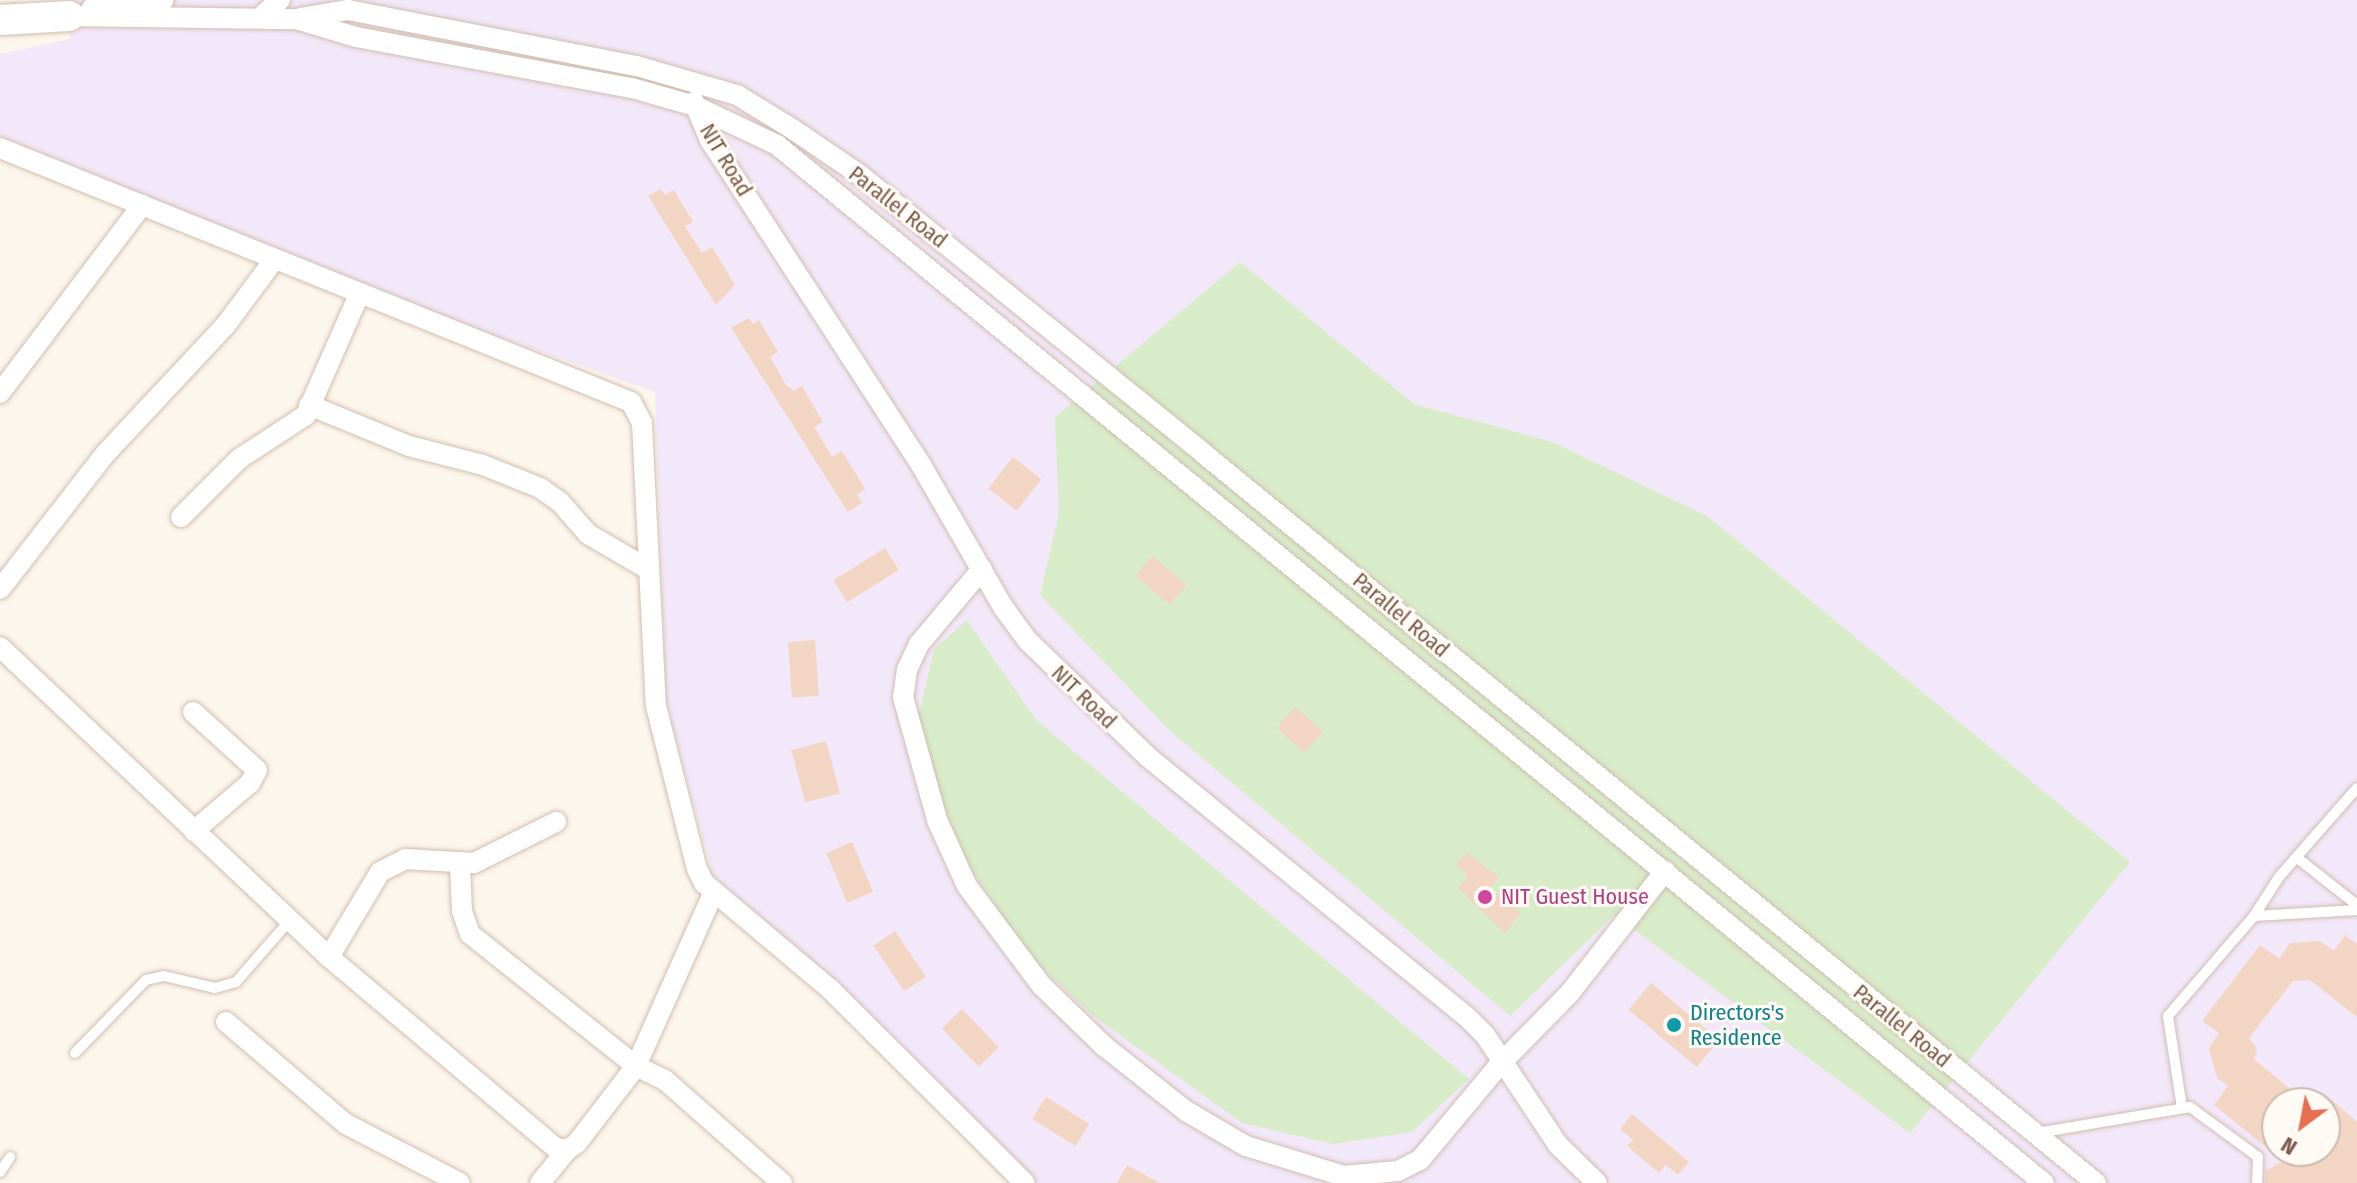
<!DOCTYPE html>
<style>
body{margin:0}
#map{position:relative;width:2357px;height:1183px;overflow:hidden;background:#fdf6ec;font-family:"Fira Sans Condensed",sans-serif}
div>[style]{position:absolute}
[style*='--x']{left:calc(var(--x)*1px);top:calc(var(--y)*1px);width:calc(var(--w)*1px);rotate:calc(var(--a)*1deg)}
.education>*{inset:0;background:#f3e8fa}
.green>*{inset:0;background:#d8ecc9}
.building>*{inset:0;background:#f3d5c3;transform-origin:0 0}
.roads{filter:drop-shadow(0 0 2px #d1beb0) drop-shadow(0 0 2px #d1beb0)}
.lane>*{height:10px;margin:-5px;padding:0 5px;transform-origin:5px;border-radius:5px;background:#fff}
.street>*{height:20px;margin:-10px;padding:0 10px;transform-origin:10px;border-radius:10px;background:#fff}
.secondary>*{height:30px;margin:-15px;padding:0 15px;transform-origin:15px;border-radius:15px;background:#fff}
.dots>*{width:22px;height:22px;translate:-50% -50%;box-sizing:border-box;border:4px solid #fffaf3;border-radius:50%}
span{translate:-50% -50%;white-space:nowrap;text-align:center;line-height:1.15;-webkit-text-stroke:6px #fffaf3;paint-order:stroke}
.street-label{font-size:22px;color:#7a5c4d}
.hotel-label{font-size:22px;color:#b23c85}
.left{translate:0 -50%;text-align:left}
.culture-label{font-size:22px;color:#0d838f}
.north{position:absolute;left:2261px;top:1087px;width:80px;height:80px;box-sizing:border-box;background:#fffaf3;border:2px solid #cabbb1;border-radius:50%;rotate:212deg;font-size:22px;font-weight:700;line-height:32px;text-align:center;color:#7a5c4d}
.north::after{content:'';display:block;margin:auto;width:28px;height:36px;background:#e76f51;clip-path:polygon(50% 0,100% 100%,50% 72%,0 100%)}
</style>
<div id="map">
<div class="education">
<i style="clip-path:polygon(evenodd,67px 0,2357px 0,2357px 1183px,1037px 1183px,923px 1076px,848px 995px,713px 875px,666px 704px,655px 392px,435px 314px,0 136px,0 54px,70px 39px,67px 0,2277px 1103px,2325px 1103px,2325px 1151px,2277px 1151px,2277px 1103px)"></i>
</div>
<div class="green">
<i style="clip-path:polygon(1240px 262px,1414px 404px,1552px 442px,1707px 516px,2130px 862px,1910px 1133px,1614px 915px,1510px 1016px,1170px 731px,1040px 595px,1059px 513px,1055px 417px)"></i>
<i style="clip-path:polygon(967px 620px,1036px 720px,1469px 1079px,1412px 1132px,1333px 1144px,1242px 1123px,1092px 1015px,1031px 958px,969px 866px,939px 795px,917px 722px,934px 649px)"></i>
</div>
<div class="building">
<i style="clip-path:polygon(661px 189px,665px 195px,674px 190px,693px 222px,685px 226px,702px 253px,712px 247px,735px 285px,716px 305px,648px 196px)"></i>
<i style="clip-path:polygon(749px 318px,753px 324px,759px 320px,778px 352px,770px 357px,786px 385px,794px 391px,802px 386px,823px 422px,814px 427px,832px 457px,842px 451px,865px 489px,857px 494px,862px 503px,848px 512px,731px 328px)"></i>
<i style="left:1013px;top:457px;width:36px;height:40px;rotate:38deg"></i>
<i style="left:885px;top:548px;width:26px;height:61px;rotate:58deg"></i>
<i style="left:1152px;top:556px;width:45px;height:26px;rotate:40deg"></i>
<i style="left:815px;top:640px;width:56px;height:27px;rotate:86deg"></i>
<i style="left:1295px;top:707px;width:37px;height:28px;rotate:41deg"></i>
<i style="left:826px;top:741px;width:54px;height:36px;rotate:75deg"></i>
<i style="left:852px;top:842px;width:54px;height:28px;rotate:67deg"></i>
<i style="clip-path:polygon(1466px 852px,1499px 877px,1490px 888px,1521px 913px,1505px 933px,1458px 888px,1468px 875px,1456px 865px)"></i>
<i style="left:895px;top:931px;width:55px;height:26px;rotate:56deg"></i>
<i style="clip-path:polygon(2345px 935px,2357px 944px,2357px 1017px,2310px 980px,2293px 981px,2249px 1038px,2257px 1049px,2254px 1059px,2307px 1103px,2277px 1103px,2277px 1151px,2325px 1151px,2325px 1094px,2357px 1122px,2357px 1183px,2265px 1183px,2265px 1171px,2283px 1161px,2214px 1105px,2228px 1086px,2217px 1078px,2209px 1048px,2219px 1033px,2202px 1021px,2260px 945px,2279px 959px,2290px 943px,2320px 941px,2334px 951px)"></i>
<i style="left:1651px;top:983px;width:89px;height:35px;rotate:40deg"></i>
<i style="left:962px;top:1009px;width:53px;height:28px;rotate:46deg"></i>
<i style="left:1046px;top:1097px;width:51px;height:26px;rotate:32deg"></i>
<i style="clip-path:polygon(1632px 1114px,1689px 1162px,1678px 1175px,1666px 1165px,1659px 1173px,1627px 1146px,1633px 1140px,1620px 1129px)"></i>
<i style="clip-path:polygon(1127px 1165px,1160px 1183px,1117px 1183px)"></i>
</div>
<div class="roads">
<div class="lane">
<i style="--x:2296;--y:857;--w:78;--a:38.2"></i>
<i style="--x:2254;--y:916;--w:46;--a:-57.3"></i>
<i style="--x:2279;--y:877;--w:118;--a:-48.8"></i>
<i style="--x:75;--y:1053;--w:102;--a:-45.8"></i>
<i style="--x:146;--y:980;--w:18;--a:-13"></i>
<i style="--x:164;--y:976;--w:52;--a:13.2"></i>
<i style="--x:215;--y:988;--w:22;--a:-16"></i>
<i style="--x:236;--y:982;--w:82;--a:-48.9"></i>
<i style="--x:2182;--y:1108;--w:93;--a:-98.7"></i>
<i style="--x:2168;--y:1016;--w:132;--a:-49.3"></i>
<i style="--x:2254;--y:916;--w:103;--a:-3.3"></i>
<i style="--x:2037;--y:1133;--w:155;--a:-9.6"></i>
<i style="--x:2190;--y:1107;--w:84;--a:36.3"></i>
<i style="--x:2258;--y:1157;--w:26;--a:92"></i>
<i style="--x:0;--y:1172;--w:18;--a:-56"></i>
</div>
<div class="street">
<i style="--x:92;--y:8;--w:72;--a:-6.3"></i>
<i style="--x:69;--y:16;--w:227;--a:0.8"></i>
<i style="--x:296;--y:19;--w:63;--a:16.7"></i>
<i style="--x:356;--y:37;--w:281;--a:10.5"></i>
<i style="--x:632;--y:88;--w:66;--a:15.9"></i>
<i style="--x:695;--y:106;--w:91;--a:25.4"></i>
<i style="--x:777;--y:145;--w:1638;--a:39.33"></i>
<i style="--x:262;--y:16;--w:24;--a:-42"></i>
<i style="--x:300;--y:18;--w:49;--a:-9.5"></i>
<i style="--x:348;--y:10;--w:294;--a:11"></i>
<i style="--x:637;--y:66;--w:104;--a:16.2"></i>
<i style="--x:737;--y:95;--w:67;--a:31.6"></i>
<i style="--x:794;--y:130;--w:80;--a:34.3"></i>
<i style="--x:860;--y:175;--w:443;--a:39"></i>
<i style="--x:1204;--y:454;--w:1152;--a:39.26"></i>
<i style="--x:694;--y:102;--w:41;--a:67.2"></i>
<i style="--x:710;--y:140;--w:387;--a:57"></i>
<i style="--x:921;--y:465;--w:164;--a:60"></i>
<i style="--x:1003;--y:607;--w:42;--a:53.7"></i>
<i style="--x:1028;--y:641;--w:167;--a:44"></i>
<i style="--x:1148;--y:757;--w:413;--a:39.2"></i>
<i style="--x:1468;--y:1018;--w:24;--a:45"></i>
<i style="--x:1485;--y:1035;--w:132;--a:56.4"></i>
<i style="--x:1558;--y:1145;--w:54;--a:44.3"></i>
<i style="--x:0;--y:148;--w:680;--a:21.93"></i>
<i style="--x:631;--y:402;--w:24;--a:62"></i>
<i style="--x:642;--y:423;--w:283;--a:87.2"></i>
<i style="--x:656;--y:706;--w:168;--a:75.9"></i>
<i style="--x:697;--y:869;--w:16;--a:63"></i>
<i style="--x:704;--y:883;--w:165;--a:40.1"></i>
<i style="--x:830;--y:989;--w:275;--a:44.9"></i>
<i style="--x:0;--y:393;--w:236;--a:-52.9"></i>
<i style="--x:309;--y:405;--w:108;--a:22.3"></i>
<i style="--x:409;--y:446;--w:76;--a:14.4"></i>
<i style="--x:483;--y:465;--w:61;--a:22"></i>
<i style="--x:540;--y:488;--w:24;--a:35"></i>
<i style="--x:560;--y:502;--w:43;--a:48.8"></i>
<i style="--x:588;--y:534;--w:67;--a:30.4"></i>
<i style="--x:181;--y:517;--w:82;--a:-45"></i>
<i style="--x:239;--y:459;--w:80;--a:-33.3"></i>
<i style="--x:306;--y:415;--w:131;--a:-66.2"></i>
<i style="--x:982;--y:569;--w:98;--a:130"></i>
<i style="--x:919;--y:644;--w:29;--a:115"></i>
<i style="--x:907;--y:670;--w:27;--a:98"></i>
<i style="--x:903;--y:697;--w:128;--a:74.5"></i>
<i style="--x:937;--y:820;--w:72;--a:65.6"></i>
<i style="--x:967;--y:886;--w:124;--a:53.2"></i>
<i style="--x:1041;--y:985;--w:88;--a:44.1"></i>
<i style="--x:1104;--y:1046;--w:105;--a:38.4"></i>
<i style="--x:1186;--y:1111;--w:69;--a:30.3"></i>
<i style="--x:1246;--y:1146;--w:102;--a:17"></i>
<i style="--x:1344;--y:1176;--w:54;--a:-5.3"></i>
<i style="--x:1398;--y:1171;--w:25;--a:-27"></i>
<i style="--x:1420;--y:1160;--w:125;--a:-50.2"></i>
<i style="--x:1500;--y:1064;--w:98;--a:-45.4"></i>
<i style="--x:1569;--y:994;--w:156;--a:-52"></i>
<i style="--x:0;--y:589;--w:172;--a:-52.1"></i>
<i style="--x:106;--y:453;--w:174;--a:-46.9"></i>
<i style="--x:225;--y:326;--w:82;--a:-53.4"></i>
<i style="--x:0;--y:647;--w:452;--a:43.3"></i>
<i style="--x:329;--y:957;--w:297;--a:40.1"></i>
<i style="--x:556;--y:1148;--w:11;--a:10"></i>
<i style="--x:567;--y:1150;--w:12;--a:-35"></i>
<i style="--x:577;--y:1143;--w:97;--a:-52.5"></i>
<i style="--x:636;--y:1066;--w:32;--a:26"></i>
<i style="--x:665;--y:1080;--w:156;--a:41.4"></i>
<i style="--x:193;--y:712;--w:86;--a:42.2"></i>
<i style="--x:257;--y:770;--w:15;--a:118"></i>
<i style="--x:250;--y:783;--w:74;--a:139.4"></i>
<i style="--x:460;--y:864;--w:47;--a:87.6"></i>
<i style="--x:462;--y:911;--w:24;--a:71"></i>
<i style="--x:470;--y:934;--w:212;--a:38.5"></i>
<i style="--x:636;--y:1066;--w:191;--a:-65.9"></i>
<i style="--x:329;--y:957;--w:99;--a:-59"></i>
<i style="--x:380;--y:872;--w:28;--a:-27"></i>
<i style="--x:405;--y:859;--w:69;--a:3.3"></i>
<i style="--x:474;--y:863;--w:92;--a:-26.6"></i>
<i style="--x:226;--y:1022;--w:157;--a:40.4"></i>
<i style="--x:346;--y:1124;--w:128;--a:27.4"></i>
<i style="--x:540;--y:1183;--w:43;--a:-50.7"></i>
</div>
<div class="secondary">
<i style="--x:0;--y:20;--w:69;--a:-3.3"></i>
</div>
</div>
<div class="dots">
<i style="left:1485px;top:897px;background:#d1479c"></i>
<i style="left:1674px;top:1025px;background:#0f9aa8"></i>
</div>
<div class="street-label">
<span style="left:726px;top:160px;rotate:59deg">NIT Road</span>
<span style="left:898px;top:207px;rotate:38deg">Parallel Road</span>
<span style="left:1401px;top:615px;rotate:40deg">Parallel Road</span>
<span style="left:1084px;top:697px;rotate:44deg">NIT Road</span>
<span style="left:1902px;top:1026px;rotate:39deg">Parallel Road</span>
</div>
<div class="hotel-label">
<span class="left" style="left:1501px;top:897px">NIT Guest House</span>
</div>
<div class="culture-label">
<span class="left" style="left:1690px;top:1025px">Directors's<br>Residence</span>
</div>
<div class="north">N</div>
</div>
